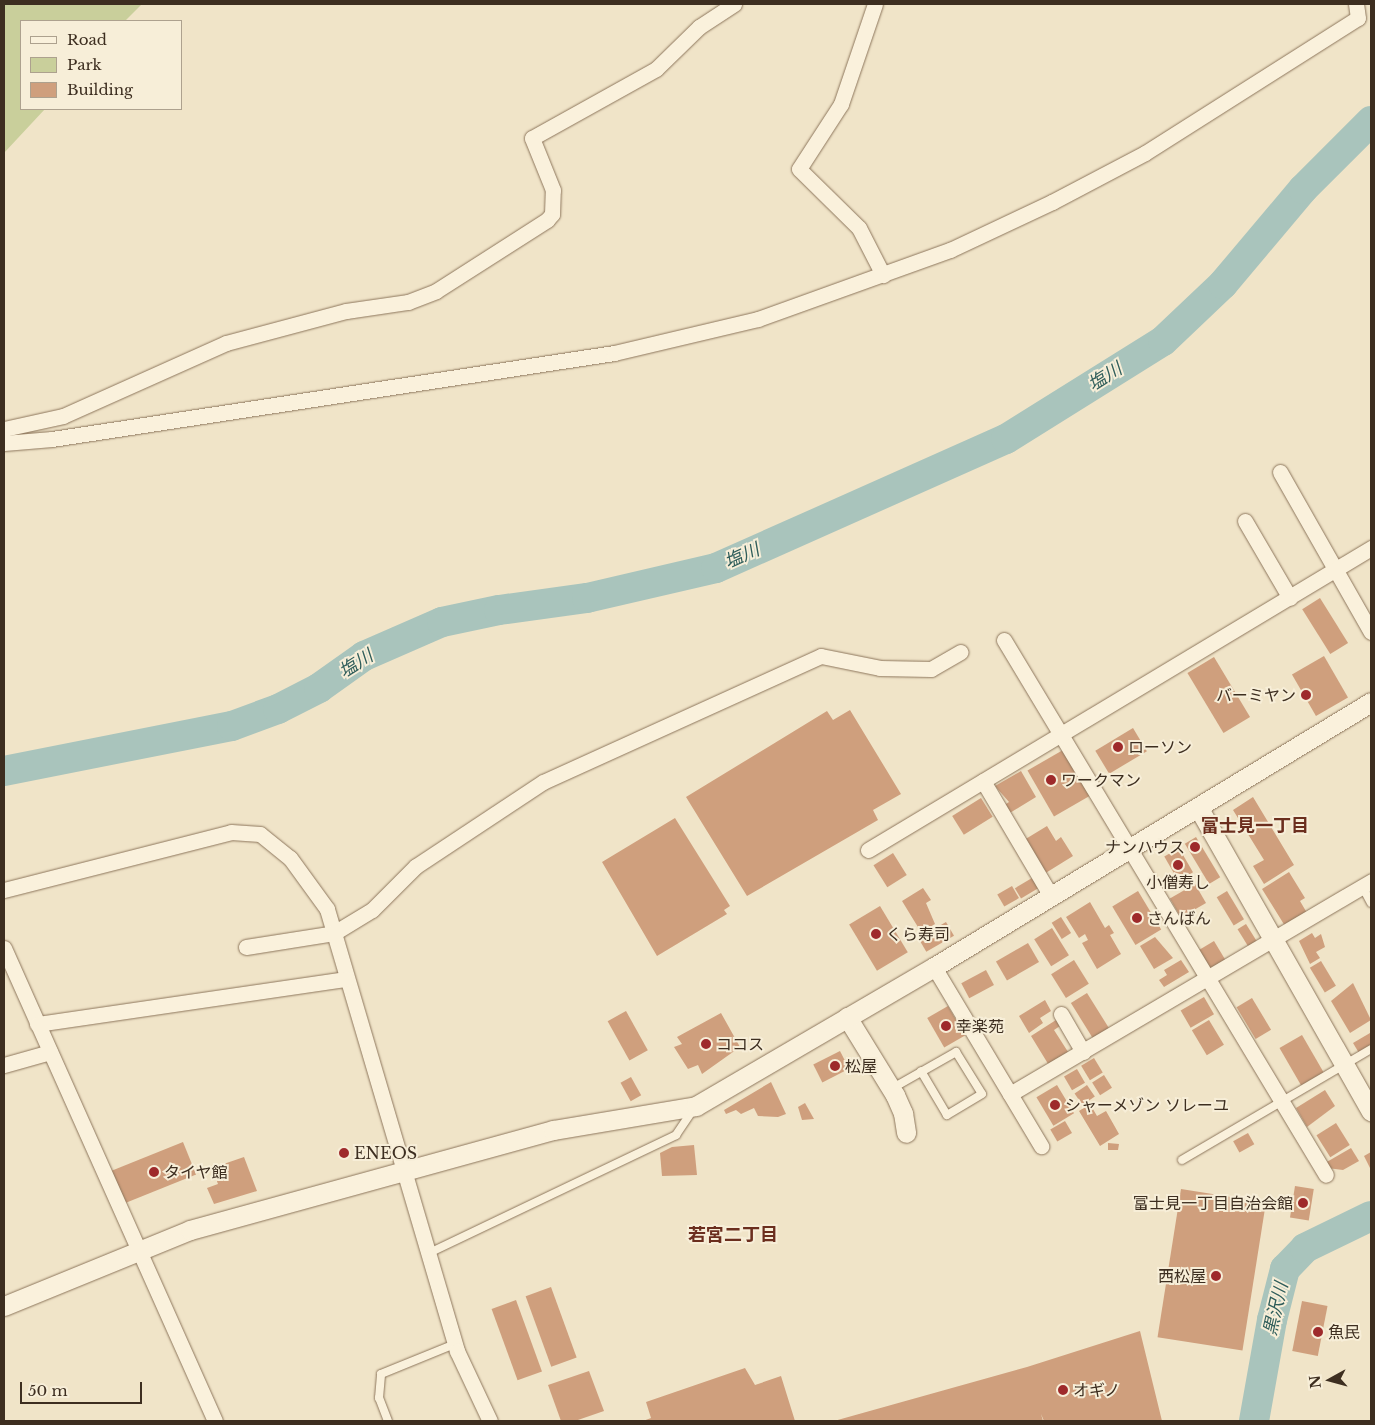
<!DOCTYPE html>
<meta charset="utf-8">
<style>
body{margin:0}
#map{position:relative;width:1375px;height:1425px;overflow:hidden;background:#f0e4c8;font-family:"Libre Baskerville","Noto Sans JP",serif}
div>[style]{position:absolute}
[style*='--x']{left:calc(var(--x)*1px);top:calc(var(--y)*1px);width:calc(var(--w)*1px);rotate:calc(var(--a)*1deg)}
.green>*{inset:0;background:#c9cf9b}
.river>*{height:30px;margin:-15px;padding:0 15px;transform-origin:15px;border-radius:15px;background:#a9c4bc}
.building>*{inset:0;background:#cf9f7d;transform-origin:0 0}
.roads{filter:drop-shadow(0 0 1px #8d765c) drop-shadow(0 0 1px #8d765c)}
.service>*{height:8px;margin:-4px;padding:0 4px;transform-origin:4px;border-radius:4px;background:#faf1dc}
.minor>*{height:15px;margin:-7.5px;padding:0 7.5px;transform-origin:7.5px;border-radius:7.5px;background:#faf1dc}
.tertiary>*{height:19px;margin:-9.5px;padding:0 9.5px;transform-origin:9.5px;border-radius:9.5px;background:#faf1dc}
.dots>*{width:14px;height:14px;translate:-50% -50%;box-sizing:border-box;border:2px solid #f7eed8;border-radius:50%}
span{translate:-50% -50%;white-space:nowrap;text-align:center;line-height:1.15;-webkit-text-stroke:4px #f7eed8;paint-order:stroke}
.poi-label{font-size:16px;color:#3d2e20}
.right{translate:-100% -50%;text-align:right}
.left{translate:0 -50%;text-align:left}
.water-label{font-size:18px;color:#2f5d5a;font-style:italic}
.neighbourhood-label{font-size:18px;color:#6b2e1e;font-weight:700}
.frame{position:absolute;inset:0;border:5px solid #3d2e20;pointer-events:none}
.legend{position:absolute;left:20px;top:20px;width:162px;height:90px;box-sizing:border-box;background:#f7eed8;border:1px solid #ada18e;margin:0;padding:6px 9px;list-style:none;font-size:15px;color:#3d2e20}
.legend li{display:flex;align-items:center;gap:10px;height:25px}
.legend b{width:25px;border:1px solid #ada18e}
.north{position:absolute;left:1305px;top:1355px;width:50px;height:50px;-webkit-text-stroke:4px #f7eed8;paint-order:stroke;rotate:263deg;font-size:14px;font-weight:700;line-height:20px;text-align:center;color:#3d2e20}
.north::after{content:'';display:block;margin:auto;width:18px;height:22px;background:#3d2e20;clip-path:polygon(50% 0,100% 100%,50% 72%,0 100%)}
.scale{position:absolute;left:20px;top:1382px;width:122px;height:22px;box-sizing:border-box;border:2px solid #3d2e20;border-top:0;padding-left:6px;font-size:15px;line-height:18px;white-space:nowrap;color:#3d2e20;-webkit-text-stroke:4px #f7eed8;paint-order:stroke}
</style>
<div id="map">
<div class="green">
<i style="clip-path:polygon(4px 4px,142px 4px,125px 21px,21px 21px,21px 109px,45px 109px,4px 153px)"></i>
</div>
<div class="river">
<i style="--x:4;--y:771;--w:232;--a:-11.2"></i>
<i style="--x:232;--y:726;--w:49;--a:-20.3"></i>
<i style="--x:278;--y:709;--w:46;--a:-27.1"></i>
<i style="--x:319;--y:688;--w:55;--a:-35.4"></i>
<i style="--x:364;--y:656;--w:85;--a:-23.6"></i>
<i style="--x:442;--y:622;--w:58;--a:-11.9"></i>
<i style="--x:499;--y:610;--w:89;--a:-7.8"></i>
<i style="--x:587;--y:598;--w:132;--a:-13.1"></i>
<i style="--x:716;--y:568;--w:317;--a:-24"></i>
<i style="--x:1006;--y:439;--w:185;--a:-32"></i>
<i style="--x:1163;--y:341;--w:83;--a:-43.5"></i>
<i style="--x:1223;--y:284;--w:124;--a:-49.9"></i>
<i style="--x:1303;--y:189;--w:96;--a:-45"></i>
<i style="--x:1254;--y:1421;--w:103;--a:-79.9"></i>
<i style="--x:1272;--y:1320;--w:53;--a:-75.7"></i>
<i style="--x:1285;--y:1269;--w:29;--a:-46"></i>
<i style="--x:1305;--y:1248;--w:73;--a:-25.9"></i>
</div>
<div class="building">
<i style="left:1320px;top:598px;width:53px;height:21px;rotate:58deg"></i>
<i style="left:1324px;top:656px;width:48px;height:37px;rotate:60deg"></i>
<i style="left:1214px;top:657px;width:70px;height:31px;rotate:59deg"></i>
<i style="clip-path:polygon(850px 710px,901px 794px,873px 810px,878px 820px,747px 896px,686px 797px,827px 711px,833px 720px)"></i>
<i style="left:1133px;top:728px;width:27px;height:44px;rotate:59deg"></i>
<i style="left:1063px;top:750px;width:53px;height:41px;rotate:60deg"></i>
<i style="clip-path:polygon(1021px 771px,1036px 797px,1008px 814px,1003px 806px,1009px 802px,995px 786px)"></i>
<i style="clip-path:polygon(1253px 797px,1294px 865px,1264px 884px,1253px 866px,1264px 860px,1233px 810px)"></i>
<i style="left:981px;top:798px;width:22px;height:34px;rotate:58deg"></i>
<i style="clip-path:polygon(675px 818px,730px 906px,724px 910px,727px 914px,657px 956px,602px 862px)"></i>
<i style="clip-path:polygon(1047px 826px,1056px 841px,1061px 837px,1073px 856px,1044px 874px,1024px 840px)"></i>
<i style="left:1196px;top:837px;width:47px;height:13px;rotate:59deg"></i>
<i style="left:1179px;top:848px;width:28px;height:17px;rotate:60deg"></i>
<i style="left:893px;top:853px;width:26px;height:23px;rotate:58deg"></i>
<i style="clip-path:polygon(1289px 872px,1305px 898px,1300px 901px,1307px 913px,1285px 926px,1262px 889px)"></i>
<i style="left:1032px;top:878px;width:12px;height:20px;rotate:59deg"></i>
<i style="left:1195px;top:884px;width:22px;height:29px;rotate:60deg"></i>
<i style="left:1012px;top:886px;width:14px;height:17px;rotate:60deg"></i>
<i style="clip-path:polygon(923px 888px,931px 900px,926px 903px,935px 924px,921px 932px,902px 901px)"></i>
<i style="left:1138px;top:891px;width:45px;height:30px;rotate:59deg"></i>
<i style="left:1227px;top:891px;width:33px;height:12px;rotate:59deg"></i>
<i style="clip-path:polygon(1090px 902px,1105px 928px,1109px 925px,1114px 933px,1110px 935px,1121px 954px,1097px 969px,1082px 943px,1088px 940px,1085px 934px,1079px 938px,1066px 917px)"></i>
<i style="left:880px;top:906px;width:54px;height:36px;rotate:59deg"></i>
<i style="left:1061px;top:917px;width:19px;height:11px;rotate:58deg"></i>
<i style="left:946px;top:922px;width:16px;height:32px;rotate:60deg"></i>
<i style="left:1246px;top:924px;width:25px;height:10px;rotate:58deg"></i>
<i style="left:1052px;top:928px;width:32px;height:21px;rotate:58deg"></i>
<i style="clip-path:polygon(1312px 933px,1315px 938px,1321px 934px,1325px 947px,1316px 952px,1320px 958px,1310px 964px,1299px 941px)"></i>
<i style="clip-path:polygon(1155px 937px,1173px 958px,1154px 969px,1140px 946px)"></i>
<i style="left:1214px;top:941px;width:26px;height:18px;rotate:59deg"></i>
<i style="left:1028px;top:943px;width:22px;height:37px;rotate:60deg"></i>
<i style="left:1074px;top:960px;width:28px;height:27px;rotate:58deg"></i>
<i style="clip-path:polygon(1181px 960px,1189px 972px,1164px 987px,1159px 980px,1167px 975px,1164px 970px)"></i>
<i style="left:1321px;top:961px;width:29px;height:13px;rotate:59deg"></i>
<i style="left:986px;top:970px;width:17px;height:28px;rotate:62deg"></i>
<i style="clip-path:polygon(1353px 983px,1371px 1020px,1350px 1033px,1331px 1001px)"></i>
<i style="left:1087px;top:993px;width:44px;height:19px;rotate:58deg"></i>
<i style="left:1204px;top:997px;width:20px;height:27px;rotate:60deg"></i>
<i style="left:1252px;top:998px;width:37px;height:18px;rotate:59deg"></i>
<i style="clip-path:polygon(1045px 1000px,1051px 1011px,1040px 1018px,1043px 1023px,1029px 1033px,1019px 1016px)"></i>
<i style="left:948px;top:1006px;width:34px;height:24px;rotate:60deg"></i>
<i style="left:626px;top:1011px;width:45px;height:21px;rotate:61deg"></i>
<i style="clip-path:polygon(721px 1013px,740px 1047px,702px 1074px,698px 1065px,688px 1069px,674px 1047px,682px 1044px,677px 1037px)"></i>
<i style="clip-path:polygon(1056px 1020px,1060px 1026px,1054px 1030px,1070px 1055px,1050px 1067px,1031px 1036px)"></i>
<i style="left:1209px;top:1020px;width:29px;height:20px;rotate:59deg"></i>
<i style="clip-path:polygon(1370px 1033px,1371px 1046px,1359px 1053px,1353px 1043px)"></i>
<i style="left:1302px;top:1035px;width:44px;height:26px;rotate:60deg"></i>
<i style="left:840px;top:1051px;width:20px;height:30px;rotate:63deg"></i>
<i style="left:1094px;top:1058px;width:17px;height:15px;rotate:59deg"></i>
<i style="left:1077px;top:1069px;width:16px;height:15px;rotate:60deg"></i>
<i style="left:1104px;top:1075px;width:15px;height:14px;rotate:58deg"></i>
<i style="left:631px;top:1077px;width:21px;height:12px;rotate:61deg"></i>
<i style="clip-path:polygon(771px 1082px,786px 1114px,778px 1117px,758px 1116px,754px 1108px,741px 1114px,736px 1110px,726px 1114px,724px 1110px)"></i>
<i style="left:1057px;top:1085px;width:33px;height:24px;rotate:59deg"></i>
<i style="left:1087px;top:1085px;width:14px;height:15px;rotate:56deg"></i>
<i style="clip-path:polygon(1325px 1090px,1335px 1106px,1307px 1127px,1296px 1108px)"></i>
<i style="clip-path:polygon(805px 1103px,814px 1119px,802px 1120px,798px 1107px)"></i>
<i style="clip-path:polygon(1090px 1104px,1097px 1116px,1106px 1111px,1119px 1134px,1100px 1146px,1079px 1111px)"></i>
<i style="left:1065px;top:1121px;width:14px;height:17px;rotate:60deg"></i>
<i style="left:1336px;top:1123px;width:26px;height:23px;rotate:58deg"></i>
<i style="left:1248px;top:1133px;width:13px;height:17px;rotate:61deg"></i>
<i style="left:183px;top:1142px;width:35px;height:77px;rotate:68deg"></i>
<i style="clip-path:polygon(1108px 1143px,1119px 1144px,1118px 1150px,1108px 1150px)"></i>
<i style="clip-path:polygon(694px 1145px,697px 1175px,662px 1176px,660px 1153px,672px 1147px)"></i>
<i style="clip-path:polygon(1351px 1148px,1359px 1161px,1343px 1170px,1327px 1168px,1325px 1163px)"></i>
<i style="clip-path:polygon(1371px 1152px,1371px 1170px,1364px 1156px)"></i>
<i style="clip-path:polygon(244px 1157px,257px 1191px,214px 1204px,207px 1188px,218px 1184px,212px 1168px)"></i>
<i style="left:1295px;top:1186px;width:19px;height:32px;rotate:9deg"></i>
<i style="left:1181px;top:1189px;width:86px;height:150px;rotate:9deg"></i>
<i style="left:551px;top:1287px;width:75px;height:27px;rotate:70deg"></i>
<i style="left:516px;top:1300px;width:76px;height:26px;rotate:70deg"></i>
<i style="left:1302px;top:1301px;width:26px;height:51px;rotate:11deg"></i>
<i style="clip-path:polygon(1140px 1331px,1162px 1421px,1044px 1421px,1041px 1414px,1043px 1421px,834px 1421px,1027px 1367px)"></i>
<i style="clip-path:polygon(745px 1368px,755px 1385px,781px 1376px,795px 1421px,643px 1421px,651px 1418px,646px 1402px)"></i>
<i style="clip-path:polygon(589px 1371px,604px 1411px,575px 1421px,561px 1421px,548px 1385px)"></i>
</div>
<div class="roads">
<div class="service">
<i style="--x:1362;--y:886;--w:19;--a:62"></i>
<i style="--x:891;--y:1089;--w:75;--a:-29.6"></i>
<i style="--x:956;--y:1052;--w:49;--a:58.2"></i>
<i style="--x:982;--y:1094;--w:41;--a:149"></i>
<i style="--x:947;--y:1115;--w:51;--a:-120.6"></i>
<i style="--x:1182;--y:1160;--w:219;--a:-30.4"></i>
<i style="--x:427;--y:1254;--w:276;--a:-25.5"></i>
<i style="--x:676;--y:1135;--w:32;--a:-56"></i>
<i style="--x:388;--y:1421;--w:25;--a:-111"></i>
<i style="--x:379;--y:1398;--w:24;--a:-85"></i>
<i style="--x:381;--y:1374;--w:80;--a:-22.1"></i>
</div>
<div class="minor">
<i style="--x:875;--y:4;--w:106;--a:108.8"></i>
<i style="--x:841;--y:104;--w:77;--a:122.9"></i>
<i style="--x:799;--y:169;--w:84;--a:44.5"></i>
<i style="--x:859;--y:228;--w:53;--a:62.9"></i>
<i style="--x:4;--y:429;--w:60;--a:-12.4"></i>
<i style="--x:63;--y:416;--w:179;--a:-24.1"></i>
<i style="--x:226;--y:343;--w:124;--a:-14.9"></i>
<i style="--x:346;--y:311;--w:63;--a:-8.3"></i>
<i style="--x:408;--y:302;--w:30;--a:-21"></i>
<i style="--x:436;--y:291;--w:132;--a:-32.6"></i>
<i style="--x:547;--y:220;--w:8;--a:-50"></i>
<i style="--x:552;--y:214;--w:24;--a:-88"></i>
<i style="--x:553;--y:190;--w:56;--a:-112"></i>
<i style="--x:532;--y:138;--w:142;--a:-29.1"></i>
<i style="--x:656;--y:69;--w:60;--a:-44.3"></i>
<i style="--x:699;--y:27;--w:42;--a:-33.3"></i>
<i style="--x:4;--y:443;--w:48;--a:-4.8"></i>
<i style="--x:52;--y:439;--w:569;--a:-8.7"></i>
<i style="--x:614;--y:353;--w:148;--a:-13.3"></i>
<i style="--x:758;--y:319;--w:204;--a:-19.8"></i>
<i style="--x:950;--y:250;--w:113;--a:-25.2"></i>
<i style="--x:1052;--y:202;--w:105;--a:-27.8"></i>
<i style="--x:1145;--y:153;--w:252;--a:-32.4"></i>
<i style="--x:1358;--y:18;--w:14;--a:-98"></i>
<i style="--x:1280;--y:472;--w:184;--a:60.4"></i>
<i style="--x:1245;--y:521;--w:89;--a:59.7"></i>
<i style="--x:1004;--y:640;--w:624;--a:58.96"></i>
<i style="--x:983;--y:781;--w:134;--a:59.4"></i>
<i style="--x:868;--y:850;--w:587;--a:-30.98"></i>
<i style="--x:4;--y:890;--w:234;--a:-14.3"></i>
<i style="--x:231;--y:832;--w:29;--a:4"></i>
<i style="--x:260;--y:834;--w:38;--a:39"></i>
<i style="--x:290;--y:858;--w:63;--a:54"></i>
<i style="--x:327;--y:909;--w:461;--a:73.6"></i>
<i style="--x:457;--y:1351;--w:77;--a:64.8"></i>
<i style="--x:246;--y:947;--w:89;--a:-9"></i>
<i style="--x:334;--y:933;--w:44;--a:-31.2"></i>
<i style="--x:372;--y:910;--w:62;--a:-45"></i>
<i style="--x:416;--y:866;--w:152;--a:-33.5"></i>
<i style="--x:543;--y:782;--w:305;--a:-24.4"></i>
<i style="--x:821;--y:656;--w:60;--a:11.5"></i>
<i style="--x:880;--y:668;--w:51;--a:1.1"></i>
<i style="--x:931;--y:669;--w:34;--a:-30"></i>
<i style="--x:4;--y:948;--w:518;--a:65.96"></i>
<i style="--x:934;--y:967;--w:209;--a:59.1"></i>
<i style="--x:1061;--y:1014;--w:44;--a:59.9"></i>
<i style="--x:37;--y:1024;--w:312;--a:-8.3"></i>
<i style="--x:4;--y:1065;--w:48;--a:-15.8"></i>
<i style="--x:1010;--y:1094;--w:419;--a:-30.5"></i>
</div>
<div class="tertiary">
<i style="--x:1198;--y:807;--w:350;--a:60.4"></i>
<i style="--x:847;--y:1017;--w:92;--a:58.4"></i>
<i style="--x:895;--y:1095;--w:20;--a:66"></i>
<i style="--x:903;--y:1113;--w:20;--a:81"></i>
<i style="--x:4;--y:1306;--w:201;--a:-22.2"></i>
<i style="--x:190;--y:1230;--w:377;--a:-15.4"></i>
<i style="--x:553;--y:1130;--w:145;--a:-9.5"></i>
<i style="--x:696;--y:1106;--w:276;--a:-30.3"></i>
<i style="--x:934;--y:967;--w:511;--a:-31.23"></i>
</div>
</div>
<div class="dots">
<i style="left:1306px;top:695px;background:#9e2a2b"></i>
<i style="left:1118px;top:747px;background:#9e2a2b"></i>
<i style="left:1051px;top:780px;background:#9e2a2b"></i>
<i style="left:1195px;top:847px;background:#9e2a2b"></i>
<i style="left:1178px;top:865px;background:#9e2a2b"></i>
<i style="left:1137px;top:918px;background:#9e2a2b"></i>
<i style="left:876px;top:934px;background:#9e2a2b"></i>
<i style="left:946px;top:1026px;background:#9e2a2b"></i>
<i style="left:706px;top:1044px;background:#9e2a2b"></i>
<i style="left:835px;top:1066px;background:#9e2a2b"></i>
<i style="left:1055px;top:1105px;background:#9e2a2b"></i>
<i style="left:344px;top:1153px;background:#9e2a2b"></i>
<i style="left:154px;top:1172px;background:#9e2a2b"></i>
<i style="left:1303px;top:1203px;background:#9e2a2b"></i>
<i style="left:1216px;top:1276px;background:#9e2a2b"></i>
<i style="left:1318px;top:1332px;background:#9e2a2b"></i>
<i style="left:1063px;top:1390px;background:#9e2a2b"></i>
</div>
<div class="poi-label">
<span class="right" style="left:1296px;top:695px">バーミヤン</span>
<span class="left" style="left:1128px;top:747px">ローソン</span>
<span class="left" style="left:1061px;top:780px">ワークマン</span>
<span class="right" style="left:1185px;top:847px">ナンハウス</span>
<span style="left:1178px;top:882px">小僧寿し</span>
<span class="left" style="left:1147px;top:918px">さんばん</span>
<span class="left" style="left:886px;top:934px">くら寿司</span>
<span class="left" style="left:956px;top:1026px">幸楽苑</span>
<span class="left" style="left:716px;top:1044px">ココス</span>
<span class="left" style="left:845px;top:1066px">松屋</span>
<span class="left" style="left:1065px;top:1105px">シャーメゾン ソレーユ</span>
<span class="left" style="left:354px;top:1153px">ENEOS</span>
<span class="left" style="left:164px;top:1172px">タイヤ館</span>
<span class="right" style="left:1293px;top:1203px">富士見一丁目自治会館</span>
<span class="right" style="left:1206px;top:1276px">西松屋</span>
<span class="left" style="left:1328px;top:1332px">魚民</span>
<span class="left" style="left:1073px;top:1390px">オギノ</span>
</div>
<div class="water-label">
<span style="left:1105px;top:377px;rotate:-32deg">塩川</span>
<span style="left:742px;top:556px;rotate:-24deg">塩川</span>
<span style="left:356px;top:664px;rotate:-32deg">塩川</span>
<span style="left:1276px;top:1309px;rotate:-77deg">黒沢川</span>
</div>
<div class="neighbourhood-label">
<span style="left:1255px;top:826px">富士見一丁目</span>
<span style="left:733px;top:1235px">若宮二丁目</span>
</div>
<div class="frame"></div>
<ul class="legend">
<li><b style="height:6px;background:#faf1dc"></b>Road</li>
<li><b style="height:14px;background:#c9cf9b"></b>Park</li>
<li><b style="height:14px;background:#cf9f7d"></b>Building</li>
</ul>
<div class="north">N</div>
<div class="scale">50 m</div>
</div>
